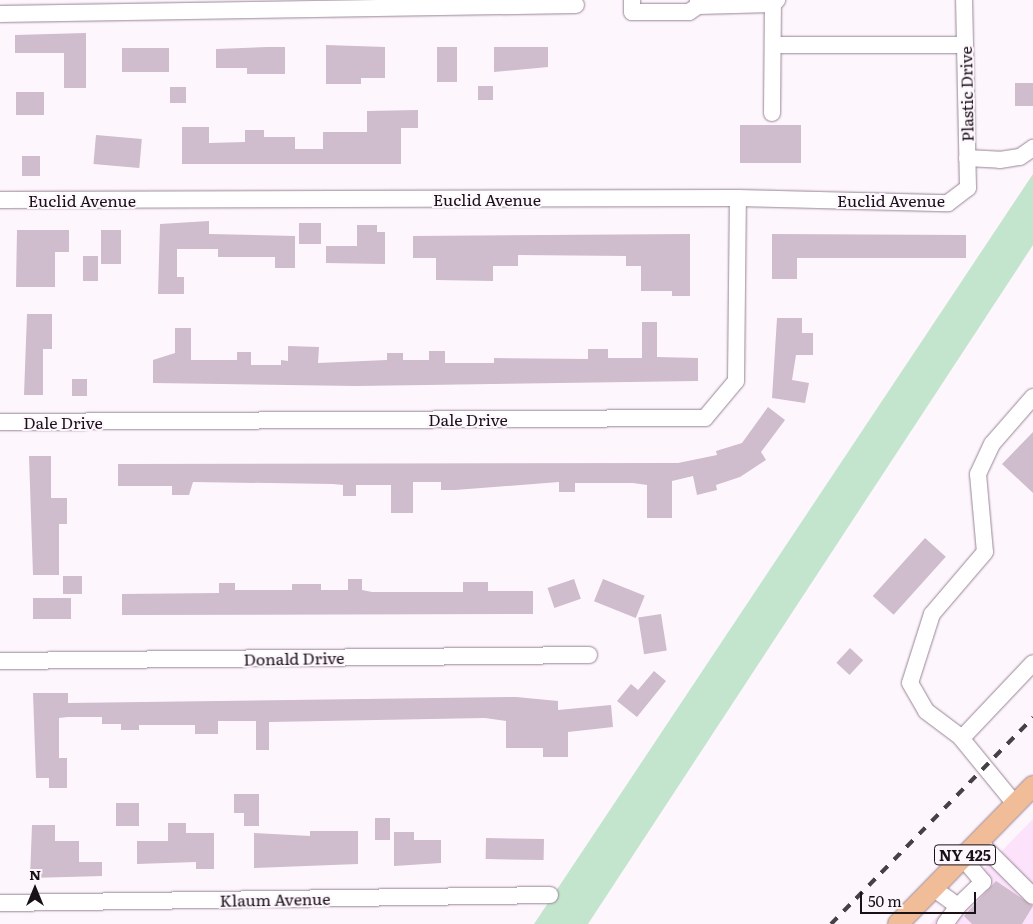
<!DOCTYPE html>
<style>
body{margin:0}
#map{position:relative;width:1033px;height:924px;overflow:hidden;background:#fef6fd;font-family:Literata,serif}
div>[style]{position:absolute}
[style*='--x']{left:calc(var(--x)*1px);top:calc(var(--y)*1px);width:calc(var(--w)*1px);rotate:calc(var(--a)*1deg)}
.built>*{inset:0;background:#fce2fa}
.green>*{inset:0;background:#c3e5cd}
.building>*{inset:0;background:#cfbccd;transform-origin:0 0}
.roads{filter:drop-shadow(0 0 1px #978595) drop-shadow(0 0 1px #978595)}
.minor>*{height:16px;margin:-8px;padding:0 8px;transform-origin:8px;border-radius:8px;background:#fff}
.major>*{height:20px;margin:-10px;padding:0 10px;transform-origin:10px;border-radius:10px;background:#f1bc98}
.rail>*{height:4px;margin-top:-2px;transform-origin:0;background:repeating-linear-gradient(90deg,#474046 0 9px,transparent 0 18px)}
span{translate:-50% -50%;white-space:nowrap;text-align:center;line-height:1.15;-webkit-text-stroke:4px #fef6fd;paint-order:stroke}
.shield-label span{padding:1px 4px;background:#fef6fd;border:1px solid;border-radius:4px;-webkit-text-stroke-width:0}
.shield-label{font-size:15px;color:#181117;font-weight:700}
.street-label{font-size:16px;color:#181117}
.north{position:absolute;left:10px;top:864px;width:50px;height:50px;-webkit-text-stroke:4px #fef6fd;paint-order:stroke;rotate:0deg;font-size:14px;font-weight:700;line-height:20px;text-align:center;color:#181117}
.north::after{content:'';display:block;margin:auto;width:18px;height:22px;background:#181117;clip-path:polygon(50% 0,100% 100%,50% 72%,0 100%)}
.scale{position:absolute;left:860px;top:892px;width:116px;height:22px;box-sizing:border-box;border:2px solid #181117;border-top:0;padding-left:6px;font-size:15px;line-height:18px;white-space:nowrap;color:#181117;-webkit-text-stroke:4px #fef6fd;paint-order:stroke}
</style>
<div id="map">
<div class="built">
<i style="clip-path:polygon(1033px 819px,1033px 924px,930px 924px)"></i>
</div>
<div class="green">
<i style="clip-path:polygon(1033px 174px,1033px 245px,588px 924px,534px 924px)"></i>
</div>
<div class="building">
<i style="clip-path:polygon(86px 33px,86px 88px,64px 88px,64px 53px,15px 53px,15px 35px)"></i>
<i style="clip-path:polygon(326px 45px,385px 47px,385px 78px,361px 78px,361px 84px,326px 84px)"></i>
<i style="clip-path:polygon(267px 47px,285px 47px,285px 74px,247px 74px,247px 68px,216px 68px,216px 49px)"></i>
<i style="left:437px;top:47px;width:20px;height:35px"></i>
<i style="clip-path:polygon(494px 47px,548px 47px,548px 67px,494px 72px)"></i>
<i style="left:169px;top:48px;width:24px;height:47px;rotate:90deg"></i>
<i style="left:1015px;top:83px;width:18px;height:23px"></i>
<i style="left:478px;top:86px;width:15px;height:14px"></i>
<i style="left:170px;top:87px;width:16px;height:16px"></i>
<i style="left:16px;top:92px;width:28px;height:23px"></i>
<i style="clip-path:polygon(418px 110px,418px 128px,401px 128px,401px 164px,182px 164px,182px 127px,209px 127px,209px 143px,245px 142px,245px 130px,264px 130px,264px 137px,295px 137px,295px 149px,323px 149px,323px 132px,367px 132px,367px 111px)"></i>
<i style="left:740px;top:125px;width:61px;height:38px"></i>
<i style="left:96px;top:135px;width:46px;height:29px;rotate:5deg"></i>
<i style="left:22px;top:156px;width:18px;height:20px"></i>
<i style="clip-path:polygon(209px 221px,209px 234px,295px 236px,295px 268px,275px 268px,275px 257px,218px 257px,218px 249px,177px 249px,177px 277px,184px 277px,184px 294px,158px 294px,160px 224px)"></i>
<i style="left:299px;top:223px;width:22px;height:21px"></i>
<i style="clip-path:polygon(357px 225px,377px 225px,377px 232px,385px 232px,385px 264px,326px 263px,326px 246px,357px 246px)"></i>
<i style="clip-path:polygon(17px 230px,69px 230px,69px 252px,55px 252px,55px 287px,16px 287px)"></i>
<i style="left:101px;top:230px;width:20px;height:34px"></i>
<i style="clip-path:polygon(690px 234px,690px 296px,672px 296px,672px 291px,641px 291px,641px 266px,626px 266px,626px 256px,518px 255px,518px 266px,493px 266px,493px 281px,436px 280px,436px 258px,413px 258px,413px 236px)"></i>
<i style="clip-path:polygon(772px 234px,966px 235px,966px 258px,797px 258px,797px 279px,772px 279px)"></i>
<i style="left:83px;top:256px;width:15px;height:25px"></i>
<i style="clip-path:polygon(27px 314px,52px 314px,52px 349px,43px 349px,43px 395px,24px 395px)"></i>
<i style="clip-path:polygon(777px 318px,802px 318px,802px 333px,813px 333px,813px 355px,796px 355px,792px 380px,809px 383px,805px 403px,772px 398px)"></i>
<i style="clip-path:polygon(642px 322px,657px 322px,657px 357px,698px 358px,698px 381px,356px 386px,153px 383px,153px 360px,175px 353px,175px 328px,191px 328px,191px 360px,237px 360px,237px 352px,251px 352px,251px 365px,281px 365px,281px 360px,288px 361px,288px 346px,319px 347px,318px 363px,387px 360px,387px 353px,403px 353px,403px 360px,429px 360px,429px 351px,445px 351px,445px 363px,494px 363px,494px 358px,588px 359px,588px 349px,608px 349px,608px 358px,642px 358px)"></i>
<i style="left:72px;top:379px;width:15px;height:17px"></i>
<i style="clip-path:polygon(768px 407px,785px 420px,761px 452px,766px 460px,740px 477px,716px 485px,717px 490px,697px 495px,693px 476px,672px 481px,672px 518px,647px 518px,647px 485px,633px 483px,575px 483px,575px 492px,559px 492px,559px 482px,455px 490px,441px 490px,441px 482px,413px 482px,413px 513px,391px 513px,391px 485px,356px 485px,356px 496px,343px 496px,343px 485px,333px 484px,193px 482px,189px 495px,172px 495px,172px 486px,118px 486px,118px 464px,678px 463px,717px 455px,716px 451px,742px 443px)"></i>
<i style="clip-path:polygon(1033px 432px,1033px 493px,1002px 464px)"></i>
<i style="clip-path:polygon(29px 456px,51px 456px,51px 498px,67px 498px,67px 524px,59px 524px,59px 575px,33px 575px)"></i>
<i style="left:925px;top:538px;width:28px;height:78px;rotate:42deg"></i>
<i style="left:63px;top:576px;width:19px;height:18px"></i>
<i style="clip-path:polygon(348px 579px,362px 579px,362px 590px,372px 592px,463px 592px,463px 582px,488px 582px,488px 591px,533px 591px,533px 614px,122px 615px,122px 594px,219px 593px,219px 583px,235px 583px,235px 590px,292px 590px,292px 584px,321px 584px,321px 590px,348px 590px)"></i>
<i style="left:574px;top:579px;width:21px;height:28px;rotate:71deg"></i>
<i style="left:603px;top:579px;width:45px;height:24px;rotate:22deg"></i>
<i style="left:33px;top:598px;width:38px;height:21px"></i>
<i style="left:661px;top:614px;width:37px;height:23px;rotate:81deg"></i>
<i style="left:850px;top:648px;width:18px;height:20px;rotate:43deg"></i>
<i style="clip-path:polygon(654px 671px,666px 681px,637px 717px,617px 701px,631px 684px,638px 690px)"></i>
<i style="clip-path:polygon(33px 693px,68px 693px,68px 703px,516px 697px,558px 701px,558px 710px,611px 705px,613px 727px,568px 732px,568px 757px,543px 757px,543px 748px,506px 748px,506px 721px,485px 718px,269px 722px,269px 750px,256px 750px,256px 721px,218px 721px,218px 734px,195px 734px,195px 725px,139px 725px,139px 730px,121px 730px,121px 724px,102px 724px,102px 717px,68px 717px,59px 718px,59px 758px,67px 758px,67px 788px,49px 788px,49px 778px,36px 778px)"></i>
<i style="clip-path:polygon(234px 794px,259px 794px,259px 826px,244px 826px,244px 813px,234px 813px)"></i>
<i style="left:116px;top:803px;width:23px;height:23px"></i>
<i style="left:375px;top:818px;width:15px;height:22px"></i>
<i style="clip-path:polygon(168px 823px,186px 823px,186px 833px,214px 833px,214px 869px,196px 869px,196px 862px,137px 864px,137px 841px,168px 841px)"></i>
<i style="clip-path:polygon(32px 825px,55px 825px,55px 841px,79px 841px,79px 862px,102px 862px,102px 876px,30px 878px)"></i>
<i style="clip-path:polygon(310px 831px,358px 831px,358px 864px,254px 868px,254px 833px,310px 836px)"></i>
<i style="clip-path:polygon(394px 832px,414px 832px,414px 840px,441px 840px,441px 863px,394px 866px)"></i>
<i style="left:486px;top:838px;width:58px;height:21px;rotate:1deg"></i>
<i style="clip-path:polygon(996px 881px,1033px 906px,1022px 924px,972px 924px,964px 916px)"></i>
</div>
<div class="roads">
<div class="minor">
<i style="--x:632;--y:0;--w:12;--a:90"></i>
<i style="--x:632;--y:12;--w:57;--a:0"></i>
<i style="--x:689;--y:12;--w:11;--a:-34"></i>
<i style="--x:698;--y:0;--w:6;--a:90"></i>
<i style="--x:698;--y:6;--w:75;--a:-1.5"></i>
<i style="--x:773;--y:4;--w:6;--a:-45"></i>
<i style="--x:0;--y:14;--w:576;--a:-0.9"></i>
<i style="--x:773;--y:45;--w:192;--a:0"></i>
<i style="--x:772;--y:113;--w:109;--a:-89.5"></i>
<i style="--x:967;--y:158;--w:33;--a:3"></i>
<i style="--x:1000;--y:160;--w:20;--a:-9"></i>
<i style="--x:1020;--y:157;--w:16;--a:-35"></i>
<i style="--x:0;--y:200;--w:738;--a:-0.16"></i>
<i style="--x:738;--y:198;--w:210;--a:1.4"></i>
<i style="--x:948;--y:203;--w:25;--a:-37"></i>
<i style="--x:968;--y:188;--w:188;--a:-91.2"></i>
<i style="--x:1033;--y:397;--w:62;--a:131.1"></i>
<i style="--x:992;--y:444;--w:33;--a:115"></i>
<i style="--x:978;--y:474;--w:78;--a:84.9"></i>
<i style="--x:985;--y:552;--w:82;--a:130.5"></i>
<i style="--x:932;--y:614;--w:72;--a:107.7"></i>
<i style="--x:910;--y:683;--w:32;--a:60"></i>
<i style="--x:926;--y:711;--w:45;--a:36.9"></i>
<i style="--x:962;--y:738;--w:103;--a:-46.6"></i>
<i style="--x:0;--y:422;--w:705;--a:-0.33"></i>
<i style="--x:705;--y:418;--w:48;--a:-50"></i>
<i style="--x:736;--y:381;--w:183;--a:-89.4"></i>
<i style="--x:0;--y:661;--w:589;--a:-0.58"></i>
<i style="--x:961;--y:738;--w:85;--a:50.7"></i>
<i style="--x:979;--y:842;--w:76;--a:45"></i>
<i style="--x:933;--y:888;--w:31;--a:36"></i>
<i style="--x:958;--y:906;--w:35;--a:-44"></i>
<i style="--x:983;--y:882;--w:31;--a:-130"></i>
<i style="--x:0;--y:903;--w:550;--a:-0.83"></i>
<i style="--x:945;--y:924;--w:22;--a:-54"></i>
</div>
<div class="major">
<i style="--x:898;--y:924;--w:193;--a:-45.6"></i>
</div>
</div>
<div class="rail">
<i style="--x:831;--y:924;--w:289;--a:-45.6"></i>
</div>
<div class="shield-label">
<span style="left:965px;top:855px">NY 425</span>
</div>
<div class="street-label">
<span style="left:966px;top:94px;rotate:-91deg">Plastic Drive</span>
<span style="left:487px;top:199px">Euclid Avenue</span>
<span style="left:82px;top:200px">Euclid Avenue</span>
<span style="left:891px;top:200px">Euclid Avenue</span>
<span style="left:468px;top:419px">Dale Drive</span>
<span style="left:63px;top:422px">Dale Drive</span>
<span style="left:294px;top:658px;rotate:-1deg">Donald Drive</span>
<span style="left:275px;top:899px;rotate:-1deg">Klaum Avenue</span>
</div>
<div class="north">N</div>
<div class="scale">50 m</div>
</div>
